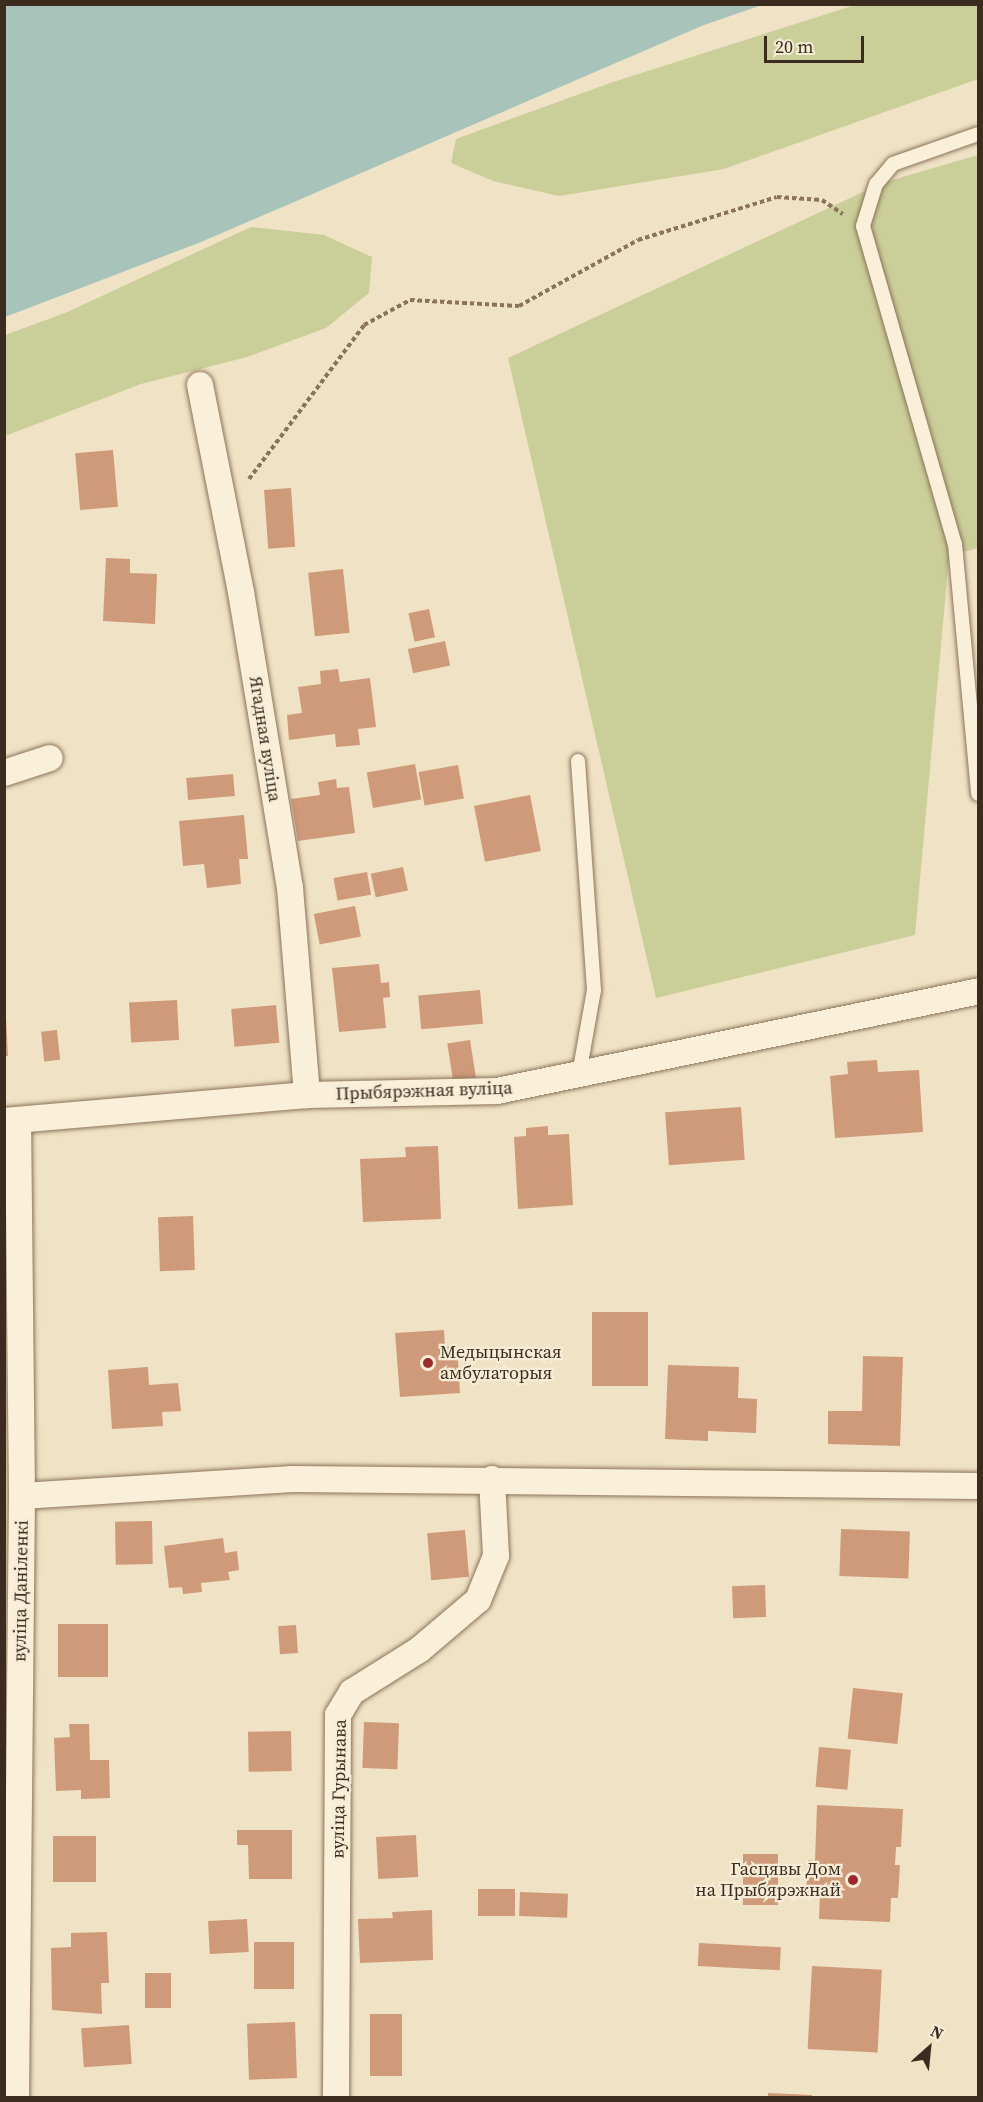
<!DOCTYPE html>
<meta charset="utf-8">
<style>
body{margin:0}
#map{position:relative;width:983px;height:2102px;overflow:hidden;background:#f0e2c5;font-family:"Source Serif 4",serif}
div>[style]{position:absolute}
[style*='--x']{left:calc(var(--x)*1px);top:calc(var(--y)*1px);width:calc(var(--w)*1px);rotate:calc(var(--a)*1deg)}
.green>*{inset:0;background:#cace99}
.water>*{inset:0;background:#a7c3ba}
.building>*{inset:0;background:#cf9a7a;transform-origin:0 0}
.path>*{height:4px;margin-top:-2px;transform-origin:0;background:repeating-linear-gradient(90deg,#8b735a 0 4.5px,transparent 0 7.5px)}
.roads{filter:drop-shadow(0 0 2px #8b735a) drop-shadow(0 0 2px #8b735a)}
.lane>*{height:14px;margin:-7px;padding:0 7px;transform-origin:7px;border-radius:7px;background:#faefd9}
.street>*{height:26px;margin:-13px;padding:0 13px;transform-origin:13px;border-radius:13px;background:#faefd9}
.dots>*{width:16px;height:16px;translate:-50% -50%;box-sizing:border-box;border:3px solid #f7ecd5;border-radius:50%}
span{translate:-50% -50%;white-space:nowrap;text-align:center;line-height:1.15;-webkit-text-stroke:4.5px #f7ecd5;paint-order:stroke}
.street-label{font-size:18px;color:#3b2c1f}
.poi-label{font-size:18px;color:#3b2c1f}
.left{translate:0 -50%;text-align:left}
.right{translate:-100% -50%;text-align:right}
.frame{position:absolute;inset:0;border:6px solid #3b2c1f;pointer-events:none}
.north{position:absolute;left:899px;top:2018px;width:60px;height:60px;-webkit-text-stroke:4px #f7ecd5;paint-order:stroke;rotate:27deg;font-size:16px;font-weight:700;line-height:24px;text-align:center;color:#3b2c1f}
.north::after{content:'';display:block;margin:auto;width:21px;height:27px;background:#3b2c1f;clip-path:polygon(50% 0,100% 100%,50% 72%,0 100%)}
.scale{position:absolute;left:764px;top:36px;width:100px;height:27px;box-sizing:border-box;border:3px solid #3b2c1f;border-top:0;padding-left:8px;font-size:18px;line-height:21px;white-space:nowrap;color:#3b2c1f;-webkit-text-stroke:4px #f7ecd5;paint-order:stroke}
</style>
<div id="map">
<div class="green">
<i style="clip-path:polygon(855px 5px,978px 5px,978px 79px,724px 169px,559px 196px,493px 181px,451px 163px,456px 139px,610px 83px)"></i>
<i style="clip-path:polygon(978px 155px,978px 548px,949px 556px,915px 935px,656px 998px,508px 358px,882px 183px)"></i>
<i style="clip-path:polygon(251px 227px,324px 235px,372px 257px,369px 293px,326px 328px,247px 357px,141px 384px,5px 436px,5px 335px,65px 313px)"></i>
</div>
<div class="water">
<i style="clip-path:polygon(5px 4px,762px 4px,762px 5px,704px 25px,201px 242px,5px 317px)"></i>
</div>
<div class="building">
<i style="left:113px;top:450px;width:57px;height:38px;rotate:85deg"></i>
<i style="left:291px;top:488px;width:59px;height:27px;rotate:86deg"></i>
<i style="clip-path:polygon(106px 558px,130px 559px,130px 573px,157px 574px,155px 624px,103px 621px)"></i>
<i style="left:343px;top:569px;width:64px;height:35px;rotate:84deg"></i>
<i style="left:429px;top:609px;width:29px;height:21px;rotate:78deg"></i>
<i style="left:445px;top:641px;width:25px;height:38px;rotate:78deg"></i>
<i style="clip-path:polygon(338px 669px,340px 682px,370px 678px,376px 727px,358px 729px,360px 745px,336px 747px,335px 734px,289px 740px,287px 715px,302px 713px,298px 687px,321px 684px,320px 671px)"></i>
<i style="left:415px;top:764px;width:36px;height:49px;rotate:80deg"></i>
<i style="left:458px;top:765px;width:34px;height:40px;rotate:80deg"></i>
<i style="left:233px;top:774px;width:22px;height:47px;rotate:85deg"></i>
<i style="clip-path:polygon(336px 779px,337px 788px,349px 787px,355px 833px,298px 841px,291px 799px,320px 795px,318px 782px)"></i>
<i style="left:530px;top:795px;width:57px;height:57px;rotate:79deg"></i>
<i style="clip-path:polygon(244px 815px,248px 859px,239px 859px,241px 884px,207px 888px,204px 864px,183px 866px,179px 821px)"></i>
<i style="left:403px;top:867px;width:24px;height:33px;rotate:78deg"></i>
<i style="left:367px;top:872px;width:23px;height:34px;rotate:80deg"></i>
<i style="left:355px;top:906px;width:31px;height:42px;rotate:79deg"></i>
<i style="clip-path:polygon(379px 964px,381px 983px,389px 982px,390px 997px,383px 998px,386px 1028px,339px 1032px,332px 968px)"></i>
<i style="left:480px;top:990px;width:34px;height:62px;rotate:85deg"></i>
<i style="left:177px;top:1000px;width:40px;height:48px;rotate:87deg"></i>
<i style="left:276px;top:1005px;width:38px;height:45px;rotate:85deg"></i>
<i style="clip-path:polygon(4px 1018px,6px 1018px,8px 1056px,4px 1056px)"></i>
<i style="left:57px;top:1030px;width:30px;height:16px;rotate:84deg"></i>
<i style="left:470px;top:1040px;width:38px;height:23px;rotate:81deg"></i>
<i style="clip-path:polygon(877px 1060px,878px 1072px,919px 1070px,923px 1132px,835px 1138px,830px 1076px,848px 1074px,847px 1062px)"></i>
<i style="left:741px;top:1107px;width:53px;height:76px;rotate:86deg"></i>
<i style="clip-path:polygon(548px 1126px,548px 1135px,569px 1134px,573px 1205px,518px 1209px,514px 1137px,526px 1136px,526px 1128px)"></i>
<i style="clip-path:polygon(438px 1146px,441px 1219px,363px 1222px,360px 1159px,406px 1157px,405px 1147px)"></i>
<i style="left:193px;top:1216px;width:54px;height:35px;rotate:88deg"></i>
<i style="left:592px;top:1312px;width:56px;height:74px"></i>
<i style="clip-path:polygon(444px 1330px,445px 1347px,457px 1346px,460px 1393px,400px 1397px,395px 1333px)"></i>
<i style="clip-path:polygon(863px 1356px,903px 1357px,900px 1446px,828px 1444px,828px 1411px,862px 1411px)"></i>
<i style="clip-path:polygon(668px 1365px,739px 1367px,738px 1398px,757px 1399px,756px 1433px,708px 1431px,708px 1441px,665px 1439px)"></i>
<i style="clip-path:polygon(148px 1367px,149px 1385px,178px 1383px,181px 1411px,162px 1412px,163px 1426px,112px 1429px,108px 1370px)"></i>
<i style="left:152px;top:1521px;width:43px;height:37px;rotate:89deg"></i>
<i style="left:841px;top:1529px;width:69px;height:47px;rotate:2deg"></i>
<i style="left:465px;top:1530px;width:47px;height:38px;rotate:85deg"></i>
<i style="clip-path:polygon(223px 1538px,225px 1553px,237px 1551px,239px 1570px,228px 1572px,230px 1580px,201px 1583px,202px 1592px,183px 1594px,182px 1587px,169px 1588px,164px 1546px)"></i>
<i style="left:765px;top:1585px;width:32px;height:33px;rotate:88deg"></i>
<i style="left:58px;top:1624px;width:50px;height:53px"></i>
<i style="left:296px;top:1625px;width:28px;height:18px;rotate:86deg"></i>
<i style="left:853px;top:1688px;width:50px;height:51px;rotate:6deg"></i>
<i style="left:364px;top:1722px;width:35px;height:46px;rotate:2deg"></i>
<i style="clip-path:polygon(69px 1724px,89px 1724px,90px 1760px,109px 1760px,110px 1798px,81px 1799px,81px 1790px,56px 1791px,54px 1738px,70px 1737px)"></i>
<i style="left:291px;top:1731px;width:40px;height:43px;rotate:89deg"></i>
<i style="left:819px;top:1747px;width:32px;height:40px;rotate:5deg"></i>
<i style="clip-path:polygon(817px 1805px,903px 1809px,901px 1847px,896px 1847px,895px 1865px,900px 1865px,898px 1898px,891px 1898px,890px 1922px,819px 1919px,820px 1894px,806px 1894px,808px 1860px,815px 1861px)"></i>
<i style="clip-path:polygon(237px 1830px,292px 1830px,292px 1879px,249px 1879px,248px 1845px,237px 1845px)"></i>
<i style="left:416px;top:1835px;width:42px;height:40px;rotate:87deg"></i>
<i style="left:53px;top:1836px;width:43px;height:46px"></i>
<i style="left:743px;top:1854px;width:35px;height:51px"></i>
<i style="left:478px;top:1889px;width:37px;height:27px"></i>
<i style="left:520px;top:1892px;width:48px;height:24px;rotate:2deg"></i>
<i style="clip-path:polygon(432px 1910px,433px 1960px,360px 1963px,358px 1919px,393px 1918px,392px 1912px)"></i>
<i style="left:247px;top:1919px;width:33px;height:39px;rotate:87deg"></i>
<i style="clip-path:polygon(107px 1932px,109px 1983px,101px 1983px,102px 2014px,52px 2010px,51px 1948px,71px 1947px,71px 1933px)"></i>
<i style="left:254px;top:1942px;width:40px;height:47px"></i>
<i style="left:699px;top:1943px;width:82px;height:23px;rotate:3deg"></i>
<i style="left:812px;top:1966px;width:70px;height:83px;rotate:3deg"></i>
<i style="left:145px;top:1973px;width:26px;height:35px"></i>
<i style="left:370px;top:2014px;width:32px;height:62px"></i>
<i style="left:295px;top:2022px;width:56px;height:48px;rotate:88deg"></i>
<i style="left:129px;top:2025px;width:39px;height:48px;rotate:86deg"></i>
<i style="clip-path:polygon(768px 2093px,812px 2095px,812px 2098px,768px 2098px)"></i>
</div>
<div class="path">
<i style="--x:249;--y:479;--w:192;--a:-53.2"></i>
<i style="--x:364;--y:325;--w:52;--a:-28.5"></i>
<i style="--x:410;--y:300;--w:109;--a:3.2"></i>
<i style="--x:519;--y:306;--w:136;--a:-29"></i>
<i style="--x:638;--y:240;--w:145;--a:-17.2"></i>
<i style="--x:777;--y:197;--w:45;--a:3.8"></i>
<i style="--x:822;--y:200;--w:25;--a:34"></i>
</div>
<div class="roads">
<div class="lane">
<i style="--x:978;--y:134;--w:90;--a:160.6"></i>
<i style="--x:893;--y:164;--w:26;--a:130"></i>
<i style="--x:876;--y:184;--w:44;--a:107.2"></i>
<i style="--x:863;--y:226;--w:331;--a:73.9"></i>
<i style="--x:955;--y:544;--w:251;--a:84.7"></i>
<i style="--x:578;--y:761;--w:230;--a:86"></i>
<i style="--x:594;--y:990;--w:85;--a:100.1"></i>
</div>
<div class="street">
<i style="--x:200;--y:385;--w:211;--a:78.8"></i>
<i style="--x:241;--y:592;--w:300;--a:80.6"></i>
<i style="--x:290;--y:888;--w:208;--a:85.3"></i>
<i style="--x:4;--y:773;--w:48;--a:-18.1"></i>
<i style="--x:4;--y:1121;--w:304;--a:-4.9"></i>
<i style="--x:307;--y:1095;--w:190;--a:-1.2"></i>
<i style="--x:497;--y:1091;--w:491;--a:-11.7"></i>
<i style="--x:22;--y:1496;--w:271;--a:-3.6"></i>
<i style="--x:292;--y:1479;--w:686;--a:0.58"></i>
<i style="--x:16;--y:2098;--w:602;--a:-89.43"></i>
<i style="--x:22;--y:1496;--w:376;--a:-90.6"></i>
<i style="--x:336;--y:2098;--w:383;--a:-89.7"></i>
<i style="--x:338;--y:1715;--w:27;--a:-59"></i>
<i style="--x:352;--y:1692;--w:79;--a:-32.1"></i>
<i style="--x:419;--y:1650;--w:77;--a:-40.3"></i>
<i style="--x:478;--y:1600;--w:48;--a:-67.8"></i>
<i style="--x:496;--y:1556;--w:77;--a:-93"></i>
</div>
</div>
<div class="dots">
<i style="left:428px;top:1363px;background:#9c292d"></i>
<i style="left:853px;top:1880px;background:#9c292d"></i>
</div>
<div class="street-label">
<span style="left:265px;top:739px;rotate:81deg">Ягадная вуліца</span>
<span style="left:424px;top:1091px;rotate:-2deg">Прыбярэжная вуліца</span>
<span style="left:21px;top:1591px;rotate:-89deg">вуліца Даніленкі</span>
<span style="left:339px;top:1789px;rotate:-89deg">вуліца Гурынава</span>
</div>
<div class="poi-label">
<span class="left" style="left:440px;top:1363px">Медыцынская<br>амбулаторыя</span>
<span class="right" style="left:841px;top:1880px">Гасцявы Дом<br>на Прыбярэжнай</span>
</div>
<div class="frame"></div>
<div class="north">N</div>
<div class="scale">20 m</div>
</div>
